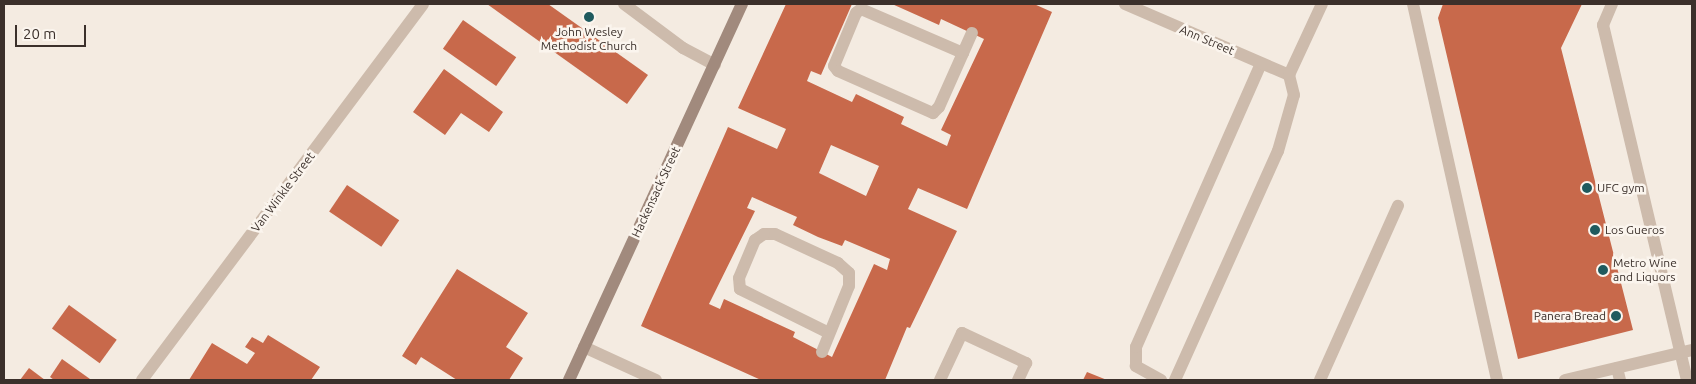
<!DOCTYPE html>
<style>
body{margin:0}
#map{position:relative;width:1696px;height:384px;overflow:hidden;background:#f4ebe1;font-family:Ubuntu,sans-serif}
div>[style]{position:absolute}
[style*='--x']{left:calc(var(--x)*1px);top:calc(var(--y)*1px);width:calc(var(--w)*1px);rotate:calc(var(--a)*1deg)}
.building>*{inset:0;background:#c8694b;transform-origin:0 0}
.lane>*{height:12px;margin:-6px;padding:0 6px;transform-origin:6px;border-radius:6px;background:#cdbbac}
.street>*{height:12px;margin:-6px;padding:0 6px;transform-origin:6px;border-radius:6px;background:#cdbbac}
.secondary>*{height:12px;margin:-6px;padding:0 6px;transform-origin:6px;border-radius:6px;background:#a18a7d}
.dots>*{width:14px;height:14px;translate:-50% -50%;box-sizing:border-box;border:2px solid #fbf5ee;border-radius:50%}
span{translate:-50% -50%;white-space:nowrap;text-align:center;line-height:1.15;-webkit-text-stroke:5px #fbf5ee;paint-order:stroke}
.poi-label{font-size:12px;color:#3b302b}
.left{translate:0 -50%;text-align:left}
.right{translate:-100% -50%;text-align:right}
.street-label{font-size:12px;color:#3b302b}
.frame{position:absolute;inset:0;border:5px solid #3b302b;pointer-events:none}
.scale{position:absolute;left:15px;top:25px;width:71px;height:22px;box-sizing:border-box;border:2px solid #3b302b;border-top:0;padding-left:6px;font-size:15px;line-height:18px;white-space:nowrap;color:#3b302b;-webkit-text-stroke:4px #fbf5ee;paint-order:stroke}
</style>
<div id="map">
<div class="building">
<i style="clip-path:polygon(487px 4px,548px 4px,648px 75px,627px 104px)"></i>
<i style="clip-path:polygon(evenodd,786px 4px,852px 4px,821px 75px,811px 71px,807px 81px,852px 102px,856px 94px,904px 117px,901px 124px,947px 146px,951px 135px,941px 130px,984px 39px,941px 19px,939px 25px,892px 4px,1034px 4px,1052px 12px,967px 209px,918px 188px,908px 209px,957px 231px,910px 328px,907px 327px,885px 380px,761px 380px,641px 326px,728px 127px,777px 149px,786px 129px,738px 108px,786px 4px,831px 145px,879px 166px,866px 196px,819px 173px,831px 145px,786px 4px,752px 197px,797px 217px,793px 225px,818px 237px,842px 246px,845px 240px,890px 259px,887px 270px,874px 264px,832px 357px,793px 337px,795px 332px,724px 299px,720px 309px,709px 304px,755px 211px,747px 208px,752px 197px)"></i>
<i style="clip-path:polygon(1443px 4px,1582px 4px,1561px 48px,1633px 330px,1518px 359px,1438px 18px)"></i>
<i style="left:463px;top:20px;width:65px;height:35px;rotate:35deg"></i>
<i style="clip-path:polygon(444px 69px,503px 112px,489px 132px,461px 113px,445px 135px,413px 112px)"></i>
<i style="left:347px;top:185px;width:63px;height:32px;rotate:34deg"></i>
<i style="clip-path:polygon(457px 269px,528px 313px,506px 347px,523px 358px,509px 380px,457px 380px,421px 357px,416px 365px,402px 356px)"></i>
<i style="left:69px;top:305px;width:59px;height:29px;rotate:36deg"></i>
<i style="clip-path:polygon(268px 335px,320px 367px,311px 380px,189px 380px,212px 343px,247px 364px,255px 353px,245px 347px,252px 337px,263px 343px)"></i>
<i style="clip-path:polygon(62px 359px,90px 379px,89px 380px,54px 380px,50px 377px)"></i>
<i style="clip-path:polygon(29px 368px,45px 380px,20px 380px)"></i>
<i style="clip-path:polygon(1087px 372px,1107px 380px,1083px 380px)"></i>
</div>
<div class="lane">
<i style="--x:1413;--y:4;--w:385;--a:77.4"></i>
<i style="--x:1612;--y:4;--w:23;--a:113"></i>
<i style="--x:1603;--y:25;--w:365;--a:76.7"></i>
<i style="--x:963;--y:53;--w:111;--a:-156.7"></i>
<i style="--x:861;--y:9;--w:6;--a:141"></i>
<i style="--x:856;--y:13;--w:57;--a:112.5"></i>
<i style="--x:834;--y:66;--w:6;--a:51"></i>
<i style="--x:838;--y:71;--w:104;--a:23.9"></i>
<i style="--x:933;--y:113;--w:8;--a:-45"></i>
<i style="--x:939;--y:107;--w:59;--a:-66"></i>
<i style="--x:963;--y:53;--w:22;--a:-66"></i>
<i style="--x:822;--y:352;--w:71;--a:-67.8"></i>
<i style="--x:849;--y:286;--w:13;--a:-90"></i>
<i style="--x:849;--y:273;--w:15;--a:-138"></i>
<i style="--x:838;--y:263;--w:69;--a:-155.3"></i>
<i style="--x:775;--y:234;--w:11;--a:180"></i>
<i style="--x:764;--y:234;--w:11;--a:146"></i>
<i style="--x:755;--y:240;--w:41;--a:112.8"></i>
<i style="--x:739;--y:278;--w:11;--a:85"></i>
<i style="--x:740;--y:289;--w:99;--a:26.3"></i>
<i style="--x:1617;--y:368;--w:12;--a:76"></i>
<i style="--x:940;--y:380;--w:52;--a:-64.9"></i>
<i style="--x:962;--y:333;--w:71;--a:25.1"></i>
<i style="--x:1026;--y:363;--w:19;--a:115"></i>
<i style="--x:1161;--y:380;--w:29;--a:-151"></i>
<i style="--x:1136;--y:366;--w:19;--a:-90"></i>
<i style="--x:1136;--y:347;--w:309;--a:-66.2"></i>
<i style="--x:1175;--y:380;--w:251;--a:-65.8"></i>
<i style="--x:1278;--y:151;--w:58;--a:-74.1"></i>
<i style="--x:1294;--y:95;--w:21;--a:-104"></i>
<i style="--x:1320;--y:380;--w:191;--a:-65.9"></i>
<i style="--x:1565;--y:380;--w:130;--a:-13.3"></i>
</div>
<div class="street">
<i style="--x:624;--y:4;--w:74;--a:36.7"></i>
<i style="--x:683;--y:48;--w:36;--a:28"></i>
<i style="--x:1125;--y:4;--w:179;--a:23.4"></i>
<i style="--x:1289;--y:75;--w:78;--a:-65.1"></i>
<i style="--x:584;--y:347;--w:79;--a:24.6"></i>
<i style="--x:142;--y:380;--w:469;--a:-53.2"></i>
</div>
<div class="secondary">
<i style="--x:569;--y:380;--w:414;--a:-65.3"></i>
</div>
<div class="dots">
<i style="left:589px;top:17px;background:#1f5a5e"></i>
<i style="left:1587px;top:188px;background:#1f5a5e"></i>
<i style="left:1595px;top:230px;background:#1f5a5e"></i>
<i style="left:1603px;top:270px;background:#1f5a5e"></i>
<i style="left:1616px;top:316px;background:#1f5a5e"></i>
</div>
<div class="poi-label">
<span style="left:589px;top:39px">John Wesley<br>Methodist Church</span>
<span class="left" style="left:1597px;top:188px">UFC gym</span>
<span class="left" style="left:1605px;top:230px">Los Gueros</span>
<span class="left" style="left:1613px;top:270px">Metro Wine<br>and Liquors</span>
<span class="right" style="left:1606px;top:316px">Panera Bread</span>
</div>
<div class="street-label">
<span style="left:1207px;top:40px;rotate:23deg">Ann Street</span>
<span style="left:283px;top:192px;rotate:-53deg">Van Winkle Street</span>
<span style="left:656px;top:192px;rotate:-65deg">Hackensack Street</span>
</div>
<div class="frame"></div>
<div class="scale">20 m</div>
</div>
